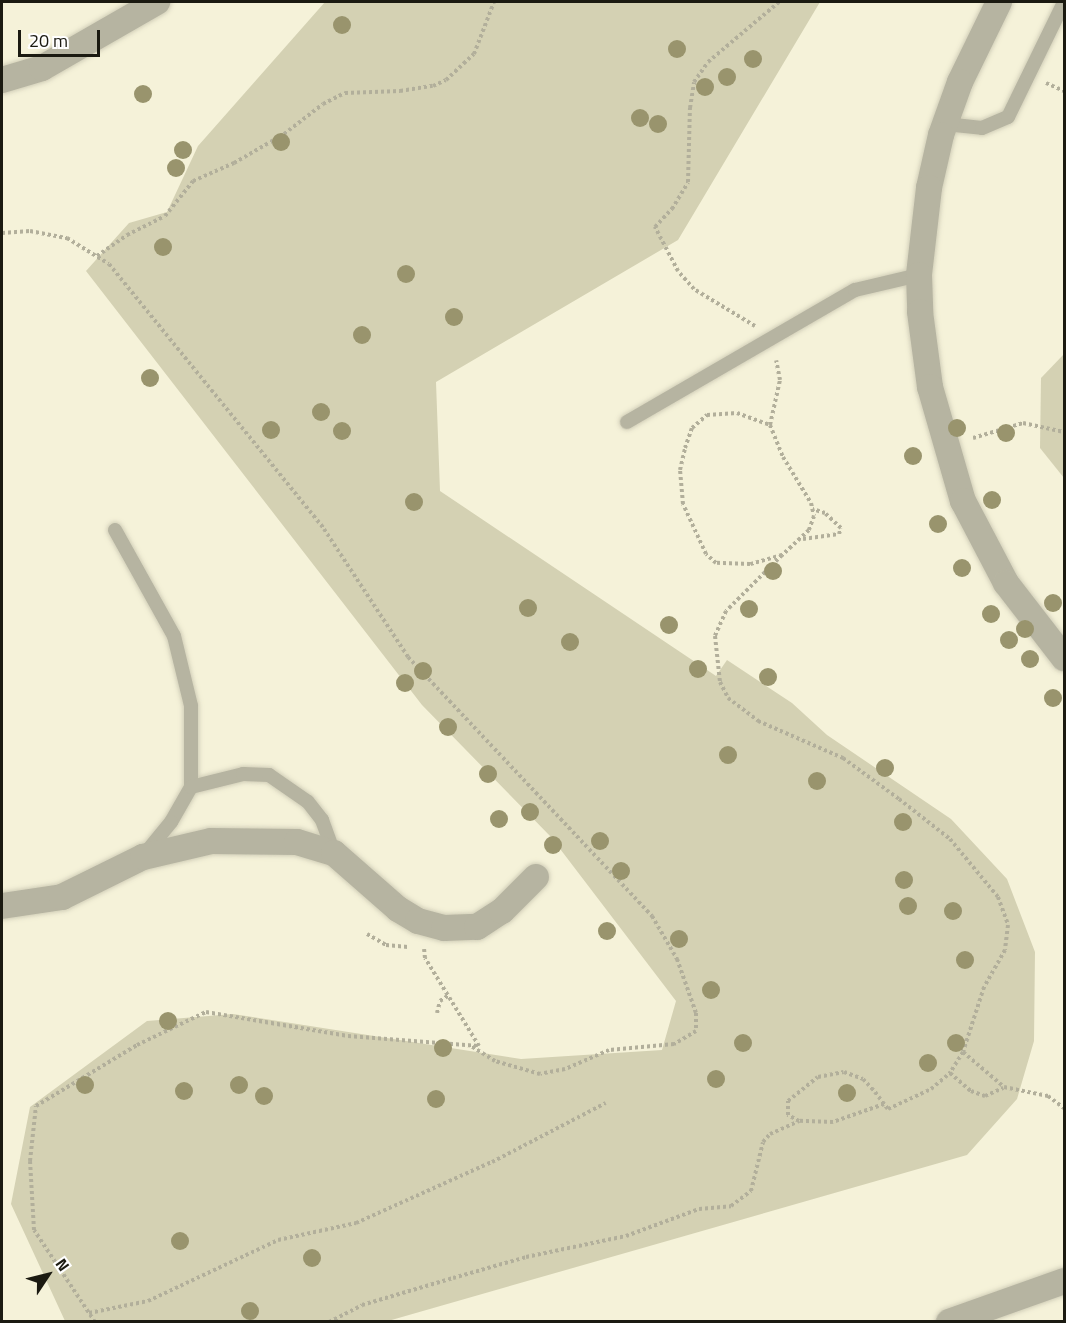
<!DOCTYPE html>
<style>
body{margin:0}
#map{position:relative;width:1066px;height:1323px;overflow:hidden;background:#f5f2d9;font-family:"Titillium Web",sans-serif}
div>[style]{position:absolute}
[style*='--x']{left:calc(var(--x)*1px);top:calc(var(--y)*1px);width:calc(var(--w)*1px);rotate:calc(var(--a)*1deg)}
.green>*{inset:0;background:#d4d1b3}
.path>*{height:4px;margin-top:-2px;transform-origin:0;background:repeating-linear-gradient(90deg,#b2af9b 0 3px,transparent 0 6px)}
.roads{filter:drop-shadow(0 0 2px #d2cfb9) drop-shadow(0 0 2px #d2cfb9)}
.service>*{height:14px;margin:-7px;padding:0 7px;transform-origin:7px;border-radius:7px;background:#b6b4a1}
.minor>*{height:26px;margin:-13px;padding:0 13px;transform-origin:13px;border-radius:13px;background:#b6b4a1}
.trees>*{width:18px;height:18px;margin:-9px;border-radius:50%;background:#99946d}
span{translate:-50% -50%;white-space:nowrap;text-align:center;line-height:1.15;-webkit-text-stroke:6px #fff;paint-order:stroke}
.frame{position:absolute;inset:0;border:3px solid #1b1a11;pointer-events:none}
.north{position:absolute;left:18px;top:1245px;width:60px;height:60px;-webkit-text-stroke:4px #fff;paint-order:stroke;rotate:55deg;font-size:16px;font-weight:700;line-height:24px;text-align:center;color:#1b1a11}
.north::after{content:'';display:block;margin:auto;width:21px;height:27px;background:#1b1a11;clip-path:polygon(50% 0,100% 100%,50% 72%,0 100%)}
.scale{position:absolute;left:18px;top:30px;width:82px;height:27px;box-sizing:border-box;border:3px solid #1b1a11;border-top:0;padding-left:8px;font-size:18px;line-height:21px;white-space:nowrap;color:#1b1a11;-webkit-text-stroke:4px #fff;paint-order:stroke}
</style>
<div id="map">
<div class="green">
<i style="clip-path:polygon(325px 2px,820px 2px,678px 240px,436px 382px,440px 491px,716px 676px,727px 660px,792px 703px,827px 735px,951px 819px,1007px 879px,1035px 952px,1034px 1041px,1017px 1099px,967px 1155px,388px 1321px,65px 1321px,11px 1204px,30px 1107px,147px 1021px,233px 1014px,521px 1059px,662px 1050px,676px 1001px,551px 837px,422px 705px,86px 271px,129px 223px,167px 212px,198px 146px)"></i>
<i style="clip-path:polygon(1064px 354px,1064px 478px,1040px 448px,1041px 378px)"></i>
</div>
<div class="path">
<i style="--x:1046;--y:83;--w:20;--a:24"></i>
<i style="--x:2;--y:233;--w:28;--a:-4"></i>
<i style="--x:30;--y:231;--w:38;--a:11"></i>
<i style="--x:67;--y:238;--w:49;--a:31.8"></i>
<i style="--x:109;--y:264;--w:341;--a:50.9"></i>
<i style="--x:324;--y:529;--w:153;--a:56.7"></i>
<i style="--x:408;--y:657;--w:356;--a:46.7"></i>
<i style="--x:652;--y:916;--w:50;--a:59.8"></i>
<i style="--x:677;--y:959;--w:57;--a:70.6"></i>
<i style="--x:696;--y:1013;--w:18;--a:90"></i>
<i style="--x:696;--y:1031;--w:26;--a:149"></i>
<i style="--x:674;--y:1044;--w:65;--a:174.7"></i>
<i style="--x:609;--y:1050;--w:48;--a:156.6"></i>
<i style="--x:565;--y:1069;--w:25;--a:169"></i>
<i style="--x:540;--y:1074;--w:47;--a:-163.9"></i>
<i style="--x:495;--y:1061;--w:28;--a:-148"></i>
<i style="--x:97;--y:256;--w:37;--a:-35"></i>
<i style="--x:127;--y:235;--w:42;--a:-26.6"></i>
<i style="--x:165;--y:216;--w:45;--a:-51.3"></i>
<i style="--x:193;--y:181;--w:45;--a:-23.7"></i>
<i style="--x:234;--y:163;--w:58;--a:-30.1"></i>
<i style="--x:284;--y:134;--w:49;--a:-37.6"></i>
<i style="--x:323;--y:104;--w:25;--a:-27"></i>
<i style="--x:345;--y:93;--w:55;--a:-2.1"></i>
<i style="--x:400;--y:91;--w:33;--a:-9"></i>
<i style="--x:433;--y:86;--w:14;--a:-25"></i>
<i style="--x:446;--y:80;--w:38;--a:-43"></i>
<i style="--x:474;--y:54;--w:56;--a:-69"></i>
<i style="--x:755;--y:326;--w:71;--a:-148.8"></i>
<i style="--x:694;--y:289;--w:24;--a:-132"></i>
<i style="--x:678;--y:271;--w:50;--a:-117.6"></i>
<i style="--x:655;--y:227;--w:25;--a:-47"></i>
<i style="--x:672;--y:209;--w:31;--a:-59"></i>
<i style="--x:688;--y:182;--w:74;--a:-88.5"></i>
<i style="--x:690;--y:108;--w:26;--a:-81"></i>
<i style="--x:694;--y:82;--w:24;--a:-55"></i>
<i style="--x:708;--y:62;--w:93;--a:-40.2"></i>
<i style="--x:770;--y:425;--w:35;--a:68"></i>
<i style="--x:783;--y:457;--w:54;--a:58.7"></i>
<i style="--x:811;--y:503;--w:13;--a:77"></i>
<i style="--x:814;--y:516;--w:15;--a:110"></i>
<i style="--x:809;--y:530;--w:37;--a:137"></i>
<i style="--x:782;--y:555;--w:33;--a:164"></i>
<i style="--x:750;--y:564;--w:34;--a:-178"></i>
<i style="--x:716;--y:563;--w:13;--a:-138"></i>
<i style="--x:706;--y:554;--w:55;--a:-114.7"></i>
<i style="--x:683;--y:504;--w:34;--a:-95"></i>
<i style="--x:680;--y:470;--w:23;--a:-77"></i>
<i style="--x:685;--y:448;--w:21;--a:-71"></i>
<i style="--x:692;--y:428;--w:20;--a:-41"></i>
<i style="--x:707;--y:415;--w:30;--a:-4"></i>
<i style="--x:737;--y:413;--w:35;--a:20"></i>
<i style="--x:770;--y:425;--w:46;--a:-77.5"></i>
<i style="--x:780;--y:380;--w:20;--a:-101"></i>
<i style="--x:973;--y:438;--w:52;--a:-16.7"></i>
<i style="--x:1023;--y:423;--w:42;--a:12.4"></i>
<i style="--x:803;--y:539;--w:36;--a:-8"></i>
<i style="--x:839;--y:534;--w:6;--a:-72"></i>
<i style="--x:841;--y:528;--w:22;--a:-137"></i>
<i style="--x:825;--y:513;--w:13;--a:-162"></i>
<i style="--x:782;--y:555;--w:79;--a:135"></i>
<i style="--x:726;--y:611;--w:27;--a:114"></i>
<i style="--x:715;--y:636;--w:46;--a:83.8"></i>
<i style="--x:720;--y:682;--w:18;--a:63"></i>
<i style="--x:728;--y:698;--w:38;--a:37"></i>
<i style="--x:758;--y:721;--w:93;--a:23.5"></i>
<i style="--x:843;--y:758;--w:69;--a:36.2"></i>
<i style="--x:899;--y:799;--w:65;--a:38.1"></i>
<i style="--x:950;--y:839;--w:75;--a:50.4"></i>
<i style="--x:998;--y:897;--w:30;--a:70"></i>
<i style="--x:1008;--y:925;--w:25;--a:97"></i>
<i style="--x:1005;--y:950;--w:43;--a:119.6"></i>
<i style="--x:984;--y:987;--w:68;--a:107.9"></i>
<i style="--x:963;--y:1052;--w:54;--a:40.5"></i>
<i style="--x:1004;--y:1087;--w:45;--a:11.6"></i>
<i style="--x:1048;--y:1096;--w:20;--a:37"></i>
<i style="--x:367;--y:934;--w:22;--a:30"></i>
<i style="--x:386;--y:945;--w:22;--a:5"></i>
<i style="--x:437;--y:1013;--w:12;--a:-76"></i>
<i style="--x:440;--y:1001;--w:11;--a:-34"></i>
<i style="--x:963;--y:1052;--w:25;--a:122"></i>
<i style="--x:950;--y:1073;--w:28;--a:41"></i>
<i style="--x:971;--y:1091;--w:15;--a:20"></i>
<i style="--x:985;--y:1096;--w:20;--a:-24"></i>
<i style="--x:884;--y:1104;--w:54;--a:160.6"></i>
<i style="--x:833;--y:1122;--w:34;--a:-178"></i>
<i style="--x:799;--y:1121;--w:13;--a:-151"></i>
<i style="--x:788;--y:1115;--w:14;--a:-90"></i>
<i style="--x:788;--y:1101;--w:38;--a:-39"></i>
<i style="--x:818;--y:1077;--w:26;--a:-11"></i>
<i style="--x:844;--y:1072;--w:20;--a:20"></i>
<i style="--x:863;--y:1079;--w:18;--a:47"></i>
<i style="--x:875;--y:1092;--w:21;--a:53"></i>
<i style="--x:888;--y:1109;--w:47;--a:-24.9"></i>
<i style="--x:931;--y:1089;--w:26;--a:-40"></i>
<i style="--x:89;--y:1313;--w:60;--a:-11.5"></i>
<i style="--x:148;--y:1301;--w:144;--a:-25.1"></i>
<i style="--x:278;--y:1240;--w:80;--a:-12.3"></i>
<i style="--x:356;--y:1223;--w:149;--a:-24.2"></i>
<i style="--x:492;--y:1162;--w:128;--a:-27.4"></i>
<i style="--x:95;--y:1322;--w:110;--a:-123.5"></i>
<i style="--x:34;--y:1230;--w:69;--a:-93.3"></i>
<i style="--x:30;--y:1161;--w:55;--a:-83.8"></i>
<i style="--x:36;--y:1106;--w:118;--a:-31.1"></i>
<i style="--x:137;--y:1045;--w:76;--a:-25.6"></i>
<i style="--x:206;--y:1012;--w:144;--a:9.6"></i>
<i style="--x:348;--y:1036;--w:131;--a:4.4"></i>
<i style="--x:479;--y:1046;--w:103;--a:-121.5"></i>
<i style="--x:425;--y:958;--w:9;--a:-96"></i>
<i style="--x:329;--y:1322;--w:37;--a:-27"></i>
<i style="--x:362;--y:1305;--w:95;--a:-16.5"></i>
<i style="--x:453;--y:1278;--w:76;--a:-16"></i>
<i style="--x:526;--y:1257;--w:102;--a:-11.9"></i>
<i style="--x:626;--y:1236;--w:78;--a:-20.3"></i>
<i style="--x:699;--y:1209;--w:32;--a:-5"></i>
<i style="--x:731;--y:1206;--w:25;--a:-37"></i>
<i style="--x:751;--y:1191;--w:50;--a:-76.2"></i>
<i style="--x:763;--y:1142;--w:11;--a:-49"></i>
<i style="--x:770;--y:1134;--w:32;--a:-24"></i>
</div>
<div class="roads">
<div class="service">
<i style="--x:945;--y:124;--w:37;--a:6"></i>
<i style="--x:982;--y:128;--w:28;--a:-23"></i>
<i style="--x:1008;--y:117;--w:128;--a:-64"></i>
<i style="--x:627;--y:422;--w:263;--a:-30.1"></i>
<i style="--x:855;--y:290;--w:66;--a:-13.2"></i>
<i style="--x:115;--y:530;--w:121;--a:60.9"></i>
<i style="--x:174;--y:636;--w:72;--a:76.3"></i>
<i style="--x:191;--y:706;--w:81;--a:90"></i>
<i style="--x:191;--y:787;--w:40;--a:119.7"></i>
<i style="--x:171;--y:822;--w:43;--a:129.3"></i>
<i style="--x:191;--y:787;--w:54;--a:-14"></i>
<i style="--x:243;--y:774;--w:26;--a:2"></i>
<i style="--x:269;--y:775;--w:47;--a:34.7"></i>
<i style="--x:308;--y:802;--w:23;--a:52"></i>
<i style="--x:322;--y:820;--w:35;--a:70"></i>
</div>
<div class="minor">
<i style="--x:999;--y:2;--w:89;--a:116"></i>
<i style="--x:960;--y:82;--w:56;--a:109.7"></i>
<i style="--x:941;--y:135;--w:54;--a:102.8"></i>
<i style="--x:929;--y:188;--w:88;--a:96.6"></i>
<i style="--x:919;--y:275;--w:37;--a:88"></i>
<i style="--x:920;--y:312;--w:76;--a:82.4"></i>
<i style="--x:930;--y:387;--w:119;--a:73.9"></i>
<i style="--x:963;--y:501;--w:93;--a:62.3"></i>
<i style="--x:1006;--y:583;--w:95;--a:52.3"></i>
<i style="--x:2;--y:80;--w:42;--a:-16.7"></i>
<i style="--x:42;--y:68;--w:133;--a:-29.9"></i>
<i style="--x:2;--y:906;--w:61;--a:-8.5"></i>
<i style="--x:62;--y:897;--w:90;--a:-26.3"></i>
<i style="--x:143;--y:857;--w:70;--a:-13.2"></i>
<i style="--x:211;--y:841;--w:86;--a:0.7"></i>
<i style="--x:297;--y:842;--w:39;--a:17"></i>
<i style="--x:334;--y:853;--w:85;--a:41.2"></i>
<i style="--x:398;--y:909;--w:23;--a:31"></i>
<i style="--x:418;--y:921;--w:27;--a:15"></i>
<i style="--x:444;--y:928;--w:33;--a:-2"></i>
<i style="--x:477;--y:927;--w:30;--a:-33"></i>
<i style="--x:502;--y:911;--w:48;--a:-45"></i>
<i style="--x:949;--y:1322;--w:122;--a:-19.6"></i>
</div>
</div>
<div class="trees">
<i style="left:342px;top:25px"></i>
<i style="left:677px;top:49px"></i>
<i style="left:753px;top:59px"></i>
<i style="left:727px;top:77px"></i>
<i style="left:705px;top:87px"></i>
<i style="left:143px;top:94px"></i>
<i style="left:640px;top:118px"></i>
<i style="left:658px;top:124px"></i>
<i style="left:281px;top:142px"></i>
<i style="left:183px;top:150px"></i>
<i style="left:176px;top:168px"></i>
<i style="left:163px;top:247px"></i>
<i style="left:406px;top:274px"></i>
<i style="left:454px;top:317px"></i>
<i style="left:362px;top:335px"></i>
<i style="left:150px;top:378px"></i>
<i style="left:321px;top:412px"></i>
<i style="left:957px;top:428px"></i>
<i style="left:271px;top:430px"></i>
<i style="left:342px;top:431px"></i>
<i style="left:1006px;top:433px"></i>
<i style="left:913px;top:456px"></i>
<i style="left:992px;top:500px"></i>
<i style="left:414px;top:502px"></i>
<i style="left:938px;top:524px"></i>
<i style="left:962px;top:568px"></i>
<i style="left:773px;top:571px"></i>
<i style="left:1053px;top:603px"></i>
<i style="left:528px;top:608px"></i>
<i style="left:749px;top:609px"></i>
<i style="left:991px;top:614px"></i>
<i style="left:669px;top:625px"></i>
<i style="left:1025px;top:629px"></i>
<i style="left:1009px;top:640px"></i>
<i style="left:570px;top:642px"></i>
<i style="left:1030px;top:659px"></i>
<i style="left:698px;top:669px"></i>
<i style="left:423px;top:671px"></i>
<i style="left:768px;top:677px"></i>
<i style="left:405px;top:683px"></i>
<i style="left:1053px;top:698px"></i>
<i style="left:448px;top:727px"></i>
<i style="left:728px;top:755px"></i>
<i style="left:885px;top:768px"></i>
<i style="left:488px;top:774px"></i>
<i style="left:817px;top:781px"></i>
<i style="left:530px;top:812px"></i>
<i style="left:499px;top:819px"></i>
<i style="left:903px;top:822px"></i>
<i style="left:600px;top:841px"></i>
<i style="left:553px;top:845px"></i>
<i style="left:621px;top:871px"></i>
<i style="left:904px;top:880px"></i>
<i style="left:908px;top:906px"></i>
<i style="left:953px;top:911px"></i>
<i style="left:607px;top:931px"></i>
<i style="left:679px;top:939px"></i>
<i style="left:965px;top:960px"></i>
<i style="left:711px;top:990px"></i>
<i style="left:168px;top:1021px"></i>
<i style="left:743px;top:1043px"></i>
<i style="left:956px;top:1043px"></i>
<i style="left:443px;top:1048px"></i>
<i style="left:928px;top:1063px"></i>
<i style="left:716px;top:1079px"></i>
<i style="left:85px;top:1085px"></i>
<i style="left:239px;top:1085px"></i>
<i style="left:184px;top:1091px"></i>
<i style="left:847px;top:1093px"></i>
<i style="left:264px;top:1096px"></i>
<i style="left:436px;top:1099px"></i>
<i style="left:180px;top:1241px"></i>
<i style="left:312px;top:1258px"></i>
<i style="left:250px;top:1311px"></i>
</div>
<div class="frame"></div>
<div class="north">N</div>
<div class="scale">20 m</div>
</div>
